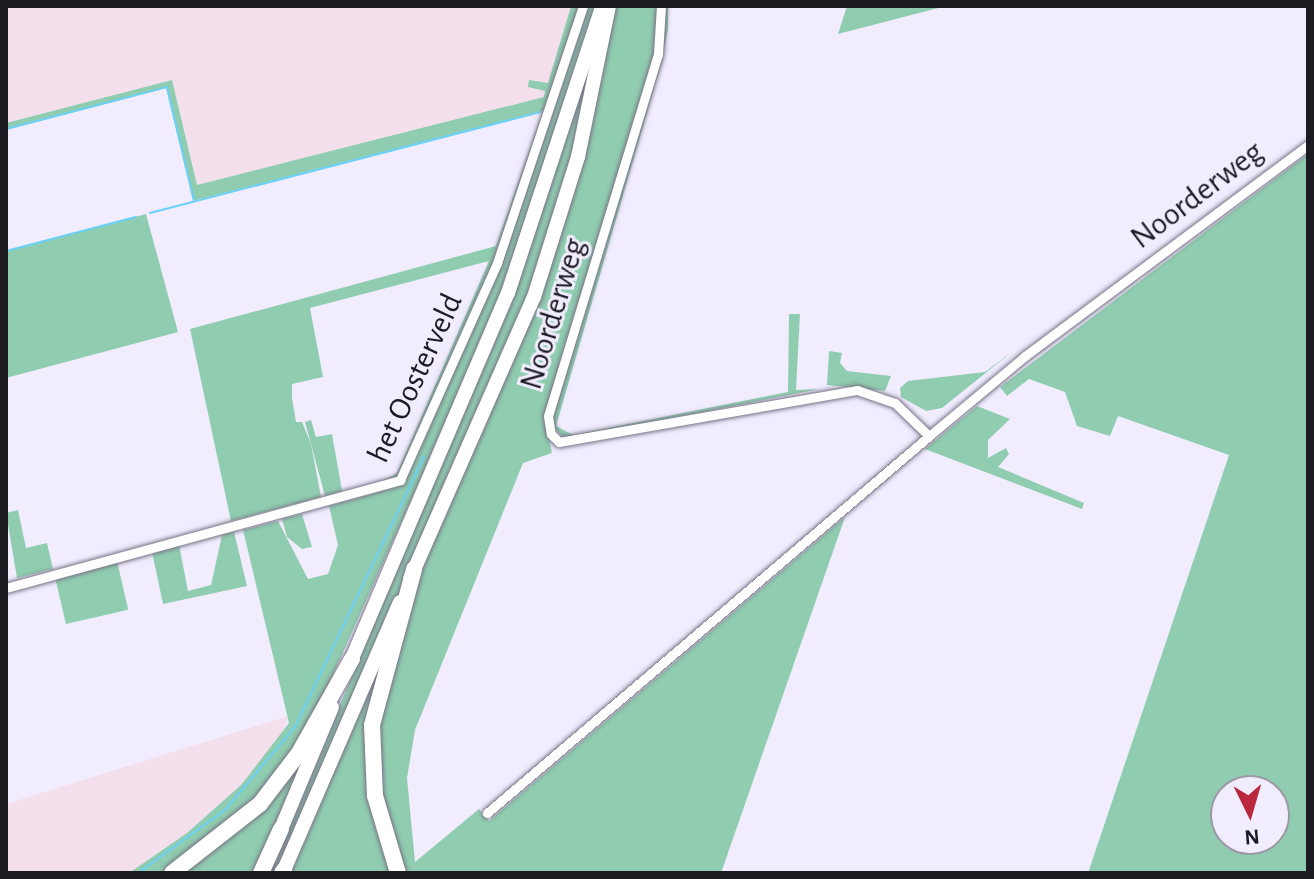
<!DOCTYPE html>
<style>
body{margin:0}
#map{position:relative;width:1314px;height:879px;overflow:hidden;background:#f1edff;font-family:"Alegreya Sans",sans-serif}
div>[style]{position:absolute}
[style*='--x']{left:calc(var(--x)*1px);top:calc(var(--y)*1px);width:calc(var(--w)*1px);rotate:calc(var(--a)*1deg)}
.industrial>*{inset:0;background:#f4dfed}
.green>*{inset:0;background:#90cdb0;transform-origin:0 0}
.stream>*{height:2px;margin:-1px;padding:0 1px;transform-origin:1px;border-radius:1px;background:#6bd0f7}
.roads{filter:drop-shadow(0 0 2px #787386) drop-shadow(0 0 2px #787386)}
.minor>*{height:9px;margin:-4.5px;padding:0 4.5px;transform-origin:4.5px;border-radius:4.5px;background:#fff}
.trunk>*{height:14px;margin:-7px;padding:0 7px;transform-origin:7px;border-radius:7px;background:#fff}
.motorway>*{height:16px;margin:-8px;padding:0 8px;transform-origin:8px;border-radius:8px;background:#fff}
span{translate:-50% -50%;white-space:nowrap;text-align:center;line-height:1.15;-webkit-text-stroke:6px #f1edff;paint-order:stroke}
.street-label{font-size:32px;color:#1d1b22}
.frame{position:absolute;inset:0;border:8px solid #1d1b22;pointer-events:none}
.north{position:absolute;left:1210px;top:775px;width:80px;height:80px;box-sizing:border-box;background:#f1edff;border:2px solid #9c99a7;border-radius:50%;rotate:175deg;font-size:22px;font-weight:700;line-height:32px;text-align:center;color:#1d1b22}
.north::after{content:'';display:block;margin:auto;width:28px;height:36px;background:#b9283c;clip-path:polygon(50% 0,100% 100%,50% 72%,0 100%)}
</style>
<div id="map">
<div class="industrial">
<i style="clip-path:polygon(6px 6px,571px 6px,548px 84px,529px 80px,528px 87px,546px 91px,544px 97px,197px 185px,172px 80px,6px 123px)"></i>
<i style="clip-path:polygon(288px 716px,283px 733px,241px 785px,187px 833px,129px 873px,6px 873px,6px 804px)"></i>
</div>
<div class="green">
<i style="clip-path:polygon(571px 6px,582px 6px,500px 247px,401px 475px,384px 480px,397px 473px,489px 261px,310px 308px,323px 377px,292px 384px,292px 398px,296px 422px,302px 422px,311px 444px,321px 497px,231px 521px,190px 329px,496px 246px,543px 111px,193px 201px,166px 88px,6px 130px,6px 123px,172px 80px,197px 185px,544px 97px,545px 91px,528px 87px,529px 80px,548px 83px)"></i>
<i style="clip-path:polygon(586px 6px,599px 6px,505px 290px,310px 726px,264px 793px,164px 873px,129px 873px,187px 833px,241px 785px,289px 723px,243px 530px,278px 521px,308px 579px,328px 574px,338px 545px,329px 506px,393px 488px,404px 478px,508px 240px)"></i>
<i style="clip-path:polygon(613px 6px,660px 6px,658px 45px,546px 421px,552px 453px,523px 463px,415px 730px,407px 778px,415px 862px,479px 809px,489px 821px,845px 517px,721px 873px,406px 873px,383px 801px,378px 723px,422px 569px,532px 312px)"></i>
<i style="clip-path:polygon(664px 6px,668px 6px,668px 28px,662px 61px,556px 426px,573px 435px,788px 392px,789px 314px,800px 314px,796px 390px,820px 389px,565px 439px,550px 423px,660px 55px)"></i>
<i style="clip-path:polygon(847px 6px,946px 6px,838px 34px)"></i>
<i style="clip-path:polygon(598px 32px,590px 99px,531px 291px,280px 873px,269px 873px,429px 494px)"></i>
<i style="clip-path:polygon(evenodd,1308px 154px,1308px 873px,1088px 873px,1229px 455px,1118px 416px,1110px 436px,1077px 426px,1065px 392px,1029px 379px,1007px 396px,1000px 387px,1308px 154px,1226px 791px,1274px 791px,1274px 839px,1226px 839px,1226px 791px)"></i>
<i style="clip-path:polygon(146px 214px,178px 332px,6px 378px,6px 251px)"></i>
<i style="clip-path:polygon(829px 351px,842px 353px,840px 363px,847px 371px,891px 376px,885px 391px,827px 385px)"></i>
<i style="clip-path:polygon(1013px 351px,942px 408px,926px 411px,901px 397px,900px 388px,908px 381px,985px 372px)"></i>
<i style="clip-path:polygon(977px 406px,1010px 419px,988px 440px,988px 458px,1006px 448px,1009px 454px,998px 467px,1084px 503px,1082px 509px,925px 449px)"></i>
<i style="clip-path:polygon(311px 420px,316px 437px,332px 434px,342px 491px,325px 496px,305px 422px)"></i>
<i style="clip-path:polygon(18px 510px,26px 548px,47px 543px,53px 569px,17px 578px,6px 513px)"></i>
<i style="clip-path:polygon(302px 514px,312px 547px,302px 549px,287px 537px,282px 519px)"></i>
<i style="clip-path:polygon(234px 532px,247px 586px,163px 604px,152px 552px,179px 545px,188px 591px,211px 585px,222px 535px)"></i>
<i style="left:117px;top:561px;width:50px;height:64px;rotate:77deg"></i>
<i style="clip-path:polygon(385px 653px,369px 707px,392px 873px,291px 873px)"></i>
<i style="clip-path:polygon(316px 730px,254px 873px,180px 873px,265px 805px)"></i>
</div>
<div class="stream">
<i style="--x:6;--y:129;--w:166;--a:-14.6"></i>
<i style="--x:167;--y:87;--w:116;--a:76.6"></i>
<i style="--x:150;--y:213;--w:404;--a:-14.5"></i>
<i style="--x:6;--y:251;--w:134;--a:-14.7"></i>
<i style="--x:138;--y:873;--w:107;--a:-35.9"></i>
<i style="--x:225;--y:810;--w:109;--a:-49.9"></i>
<i style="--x:295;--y:727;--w:300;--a:-64.5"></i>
</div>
<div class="roads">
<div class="minor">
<i style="--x:661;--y:6;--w:48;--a:93.6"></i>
<i style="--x:658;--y:54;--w:378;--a:106.9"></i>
<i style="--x:548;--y:416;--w:18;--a:81"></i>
<i style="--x:551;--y:434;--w:11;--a:45"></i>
<i style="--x:559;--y:442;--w:303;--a:-9.9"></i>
<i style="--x:857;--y:390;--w:40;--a:18.9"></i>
<i style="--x:895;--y:403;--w:47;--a:44.1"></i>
<i style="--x:929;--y:436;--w:125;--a:-39.8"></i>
<i style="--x:1025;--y:356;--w:353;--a:-36.7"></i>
<i style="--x:6;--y:588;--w:409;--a:-15.3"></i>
<i style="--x:400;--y:480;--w:238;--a:-65.9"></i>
<i style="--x:497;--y:263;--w:271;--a:-71.5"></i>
<i style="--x:487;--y:813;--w:581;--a:-40.46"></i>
</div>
<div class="trunk">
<i style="--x:410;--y:579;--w:308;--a:-66.3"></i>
<i style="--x:534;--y:297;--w:147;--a:-72.6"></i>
<i style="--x:578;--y:157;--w:154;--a:-78.4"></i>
<i style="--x:347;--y:670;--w:410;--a:-66.9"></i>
<i style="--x:508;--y:293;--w:298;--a:-71.8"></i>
<i style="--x:281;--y:829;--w:132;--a:-67.3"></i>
<i style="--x:284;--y:870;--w:292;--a:-66.6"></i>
</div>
<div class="motorway">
<i style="--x:172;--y:873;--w:112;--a:-38.1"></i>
<i style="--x:260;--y:804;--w:64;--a:-52.6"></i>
<i style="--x:299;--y:753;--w:108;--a:-60.6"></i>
<i style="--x:261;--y:873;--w:48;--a:-65.6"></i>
<i style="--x:282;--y:873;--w:4;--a:-56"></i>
<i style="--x:398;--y:873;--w:80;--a:-106.6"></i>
<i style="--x:375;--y:796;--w:71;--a:-92.4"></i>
<i style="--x:372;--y:725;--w:162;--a:-74.9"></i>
</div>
</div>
<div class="street-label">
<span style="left:1197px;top:195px;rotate:-37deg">Noorderweg</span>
<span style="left:553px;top:314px;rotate:-73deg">Noorderweg</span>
<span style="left:415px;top:378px;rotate:-65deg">het Oosterveld</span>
</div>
<div class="frame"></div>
<div class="north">N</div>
</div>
